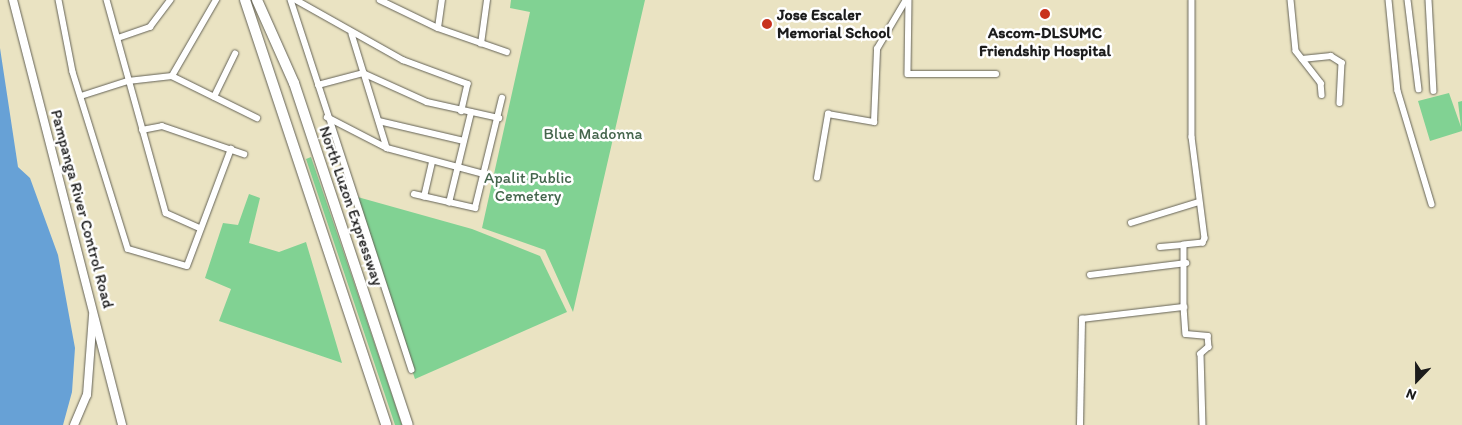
<!DOCTYPE html>
<style>
body{margin:0}
#map{position:relative;width:1462px;height:425px;overflow:hidden;background:#eae3c2;font-family:Itim,sans-serif}
div>[style]{position:absolute}
[style*='--x']{left:calc(var(--x)*1px);top:calc(var(--y)*1px);width:calc(var(--w)*1px);rotate:calc(var(--a)*1deg)}
.green>*{inset:0;background:#81d293}
.water>*{inset:0;background:#67a1d6}
.roads{filter:drop-shadow(0 0 1px #646256) drop-shadow(0 0 1px #646256)}
.street>*{height:5.5px;margin:-2.75px;padding:0 2.75px;transform-origin:2.75px;border-radius:2.75px;background:#fff}
.secondary>*{height:8px;margin:-4px;padding:0 4px;transform-origin:4px;border-radius:4px;background:#fff}
.highway>*{height:10px;margin:-5px;padding:0 5px;transform-origin:5px;border-radius:5px;background:#fff}
.dots>*{width:14px;height:14px;translate:-50% -50%;box-sizing:border-box;border:2px solid #fff;border-radius:50%}
span{translate:-50% -50%;white-space:nowrap;text-align:center;line-height:1.15;-webkit-text-stroke:5px #fff;paint-order:stroke}
.poi-label{font-size:16px;color:#1c1c1c;font-weight:700}
.left{translate:0 -50%;text-align:left}
.park-label{font-size:16px;color:#44654c}
.street-label{font-size:16px;color:#1c1c1c}
.north{position:absolute;left:1392px;top:355px;width:50px;height:50px;-webkit-text-stroke:4px #fff;paint-order:stroke;rotate:202deg;font-size:14px;font-weight:700;line-height:20px;text-align:center;color:#1c1c1c}
.north::after{content:'';display:block;margin:auto;width:18px;height:22px;background:#1c1c1c;clip-path:polygon(50% 0,100% 100%,50% 72%,0 100%)}
</style>
<div id="map">
<div class="green">
<i style="clip-path:polygon(511px 0,645px 0,573px 312px,545px 250px,482px 228px,530px 12px,510px 8px)"></i>
<i style="clip-path:polygon(1449px 93px,1461px 127px,1458px 102px,1462px 101px,1462px 131px,1430px 141px,1418px 101px)"></i>
<i style="clip-path:polygon(311px 157px,352px 277px,402px 425px,395px 425px,306px 159px)"></i>
<i style="clip-path:polygon(249px 194px,260px 198px,249px 243px,279px 252px,306px 242px,342px 363px,219px 321px,231px 289px,205px 278px,223px 223px,238px 225px)"></i>
<i style="clip-path:polygon(354px 196px,472px 229px,540px 256px,567px 312px,415px 379px)"></i>
</div>
<div class="water">
<i style="clip-path:polygon(0 48px,18px 167px,30px 178px,58px 255px,75px 348px,72px 392px,63px 425px,0 425px)"></i>
</div>
<div class="roads">
<div class="street">
<i style="--x:59;--y:0;--w:73;--a:79"></i>
<i style="--x:73;--y:72;--w:185;--a:72.7"></i>
<i style="--x:128;--y:249;--w:61;--a:16.1"></i>
<i style="--x:187;--y:266;--w:125;--a:-69.4"></i>
<i style="--x:107;--y:0;--w:221;--a:74.5"></i>
<i style="--x:166;--y:213;--w:37;--a:24"></i>
<i style="--x:291;--y:0;--w:389;--a:71.9"></i>
<i style="--x:296;--y:0;--w:123;--a:29.3"></i>
<i style="--x:403;--y:60;--w:69;--a:20.3"></i>
<i style="--x:468;--y:84;--w:28;--a:103"></i>
<i style="--x:380;--y:0;--w:64;--a:25.8"></i>
<i style="--x:438;--y:28;--w:73;--a:19.2"></i>
<i style="--x:909;--y:0;--w:74;--a:90.8"></i>
<i style="--x:908;--y:74;--w:88;--a:0"></i>
<i style="--x:1192;--y:0;--w:137;--a:90"></i>
<i style="--x:1192;--y:137;--w:102;--a:82.7"></i>
<i style="--x:1205;--y:238;--w:5;--a:112"></i>
<i style="--x:1203;--y:243;--w:19;--a:174"></i>
<i style="--x:1184;--y:245;--w:62;--a:90"></i>
<i style="--x:1184;--y:307;--w:27;--a:86"></i>
<i style="--x:1186;--y:334;--w:22;--a:5"></i>
<i style="--x:1208;--y:336;--w:11;--a:85"></i>
<i style="--x:1209;--y:347;--w:11;--a:139"></i>
<i style="--x:1201;--y:354;--w:71;--a:88.4"></i>
<i style="--x:1291;--y:0;--w:51;--a:84.4"></i>
<i style="--x:1296;--y:51;--w:41;--a:52"></i>
<i style="--x:1321;--y:83;--w:12;--a:85"></i>
<i style="--x:1389;--y:0;--w:91;--a:84.4"></i>
<i style="--x:1398;--y:91;--w:118;--a:73.3"></i>
<i style="--x:1408;--y:0;--w:90;--a:83"></i>
<i style="--x:1429;--y:0;--w:91;--a:86.9"></i>
<i style="--x:438;--y:28;--w:28;--a:-82"></i>
<i style="--x:352;--y:34;--w:119;--a:72.9"></i>
<i style="--x:118;--y:38;--w:34;--a:-19"></i>
<i style="--x:150;--y:27;--w:34;--a:-53"></i>
<i style="--x:481;--y:44;--w:44;--a:-82.2"></i>
<i style="--x:1302;--y:59;--w:29;--a:-6"></i>
<i style="--x:1331;--y:56;--w:13;--a:32"></i>
<i style="--x:1342;--y:63;--w:40;--a:92.9"></i>
<i style="--x:172;--y:76;--w:95;--a:26.3"></i>
<i style="--x:318;--y:85;--w:47;--a:-14.9"></i>
<i style="--x:363;--y:73;--w:70;--a:24.4"></i>
<i style="--x:427;--y:102;--w:74;--a:12.5"></i>
<i style="--x:81;--y:96;--w:49;--a:-17.7"></i>
<i style="--x:128;--y:81;--w:44;--a:-6.5"></i>
<i style="--x:172;--y:76;--w:88;--a:-59.9"></i>
<i style="--x:214;--y:97;--w:48;--a:-64"></i>
<i style="--x:327;--y:117;--w:68;--a:27.3"></i>
<i style="--x:387;--y:148;--w:100;--a:15"></i>
<i style="--x:379;--y:121;--w:87;--a:13.2"></i>
<i style="--x:142;--y:130;--w:20;--a:-11"></i>
<i style="--x:162;--y:126;--w:87;--a:18.9"></i>
<i style="--x:817;--y:178;--w:65;--a:-80.2"></i>
<i style="--x:828;--y:114;--w:47;--a:9.9"></i>
<i style="--x:874;--y:122;--w:73;--a:-87.6"></i>
<i style="--x:877;--y:49;--w:57;--a:-59.4"></i>
<i style="--x:414;--y:194;--w:63;--a:12.9"></i>
<i style="--x:475;--y:208;--w:113;--a:-76.2"></i>
<i style="--x:424;--y:197;--w:36;--a:-77"></i>
<i style="--x:449;--y:203;--w:93;--a:-76.3"></i>
<i style="--x:1131;--y:223;--w:71;--a:-17.2"></i>
<i style="--x:1160;--y:247;--w:24;--a:-5"></i>
<i style="--x:1090;--y:275;--w:97;--a:-7.1"></i>
<i style="--x:1080;--y:425;--w:106;--a:-88.9"></i>
<i style="--x:1082;--y:319;--w:103;--a:-6.7"></i>
</div>
<div class="secondary">
<i style="--x:13;--y:0;--w:439;--a:75.6"></i>
<i style="--x:74;--y:425;--w:33;--a:-67"></i>
<i style="--x:87;--y:395;--w:80;--a:-85.7"></i>
</div>
<div class="highway">
<i style="--x:245;--y:0;--w:448;--a:71.6"></i>
<i style="--x:257;--y:0;--w:91;--a:66"></i>
<i style="--x:294;--y:83;--w:360;--a:71.6"></i>
</div>
</div>
<div class="dots">
<i style="left:1045px;top:14px;background:#c8321e"></i>
<i style="left:767px;top:24px;background:#c8321e"></i>
</div>
<div class="poi-label">
<span class="left" style="left:777px;top:24px">Jose Escaler<br>Memorial School</span>
<span style="left:1045px;top:42px">Ascom-DLSUMC<br>Friendship Hospital</span>
</div>
<div class="park-label">
<span style="left:593px;top:134px">Blue Madonna</span>
<span style="left:528px;top:187px">Apalit Public<br>Cemetery</span>
</div>
<div class="street-label">
<span style="left:351px;top:206px;rotate:71deg">North Luzon Expressway</span>
<span style="left:82px;top:209px;rotate:75deg">Pampanga River Control Road</span>
</div>
<div class="north">N</div>
</div>
